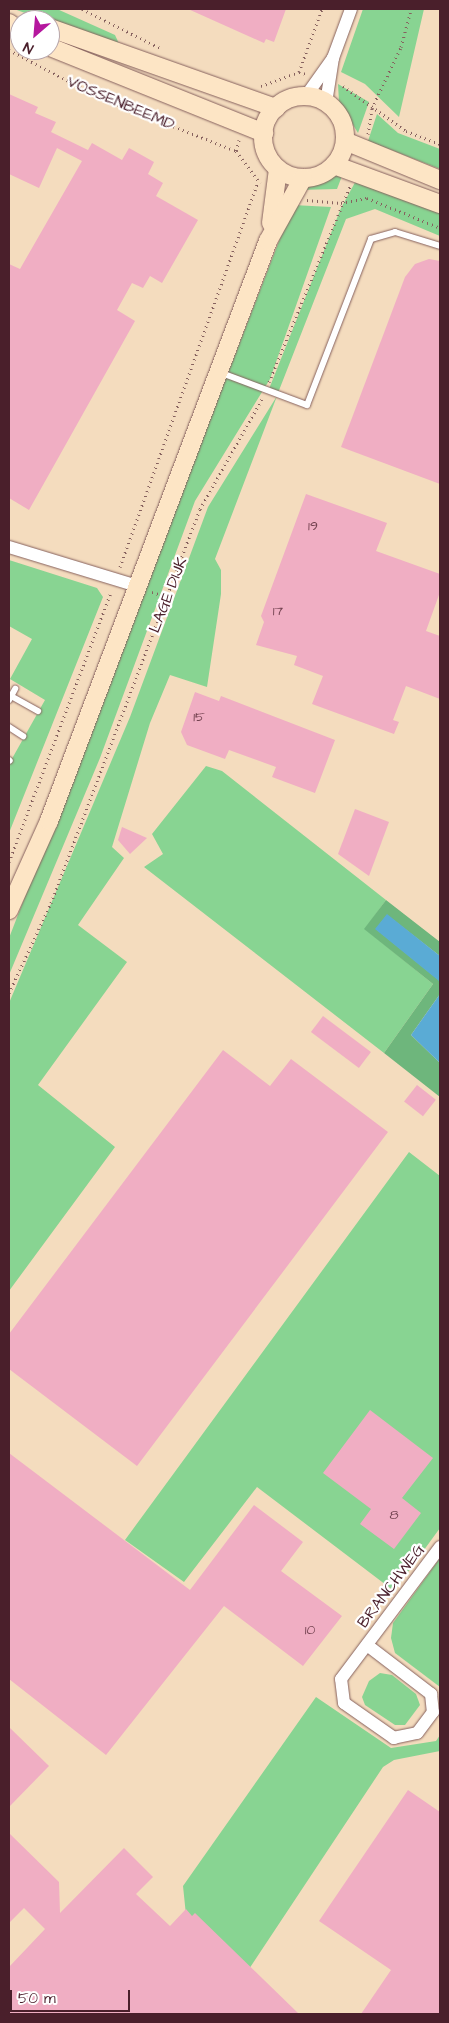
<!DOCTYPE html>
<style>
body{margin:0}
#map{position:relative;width:449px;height:2023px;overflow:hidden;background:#f4dcbe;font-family:"Architects Daughter",sans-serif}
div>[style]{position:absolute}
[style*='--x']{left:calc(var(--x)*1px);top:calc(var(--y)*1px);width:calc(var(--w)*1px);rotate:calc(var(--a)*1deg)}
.green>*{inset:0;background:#88d492}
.forest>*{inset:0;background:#6eb67c}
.water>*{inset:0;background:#5aabd5}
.building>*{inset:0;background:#f0aec3;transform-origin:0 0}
.path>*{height:3px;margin-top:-1.5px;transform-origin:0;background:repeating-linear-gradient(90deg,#86615e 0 1px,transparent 0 5px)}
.roads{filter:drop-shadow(0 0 1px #86615e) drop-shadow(0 0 1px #86615e)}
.lane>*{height:6px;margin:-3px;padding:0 3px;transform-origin:3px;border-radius:3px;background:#fff}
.street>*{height:12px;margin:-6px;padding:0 6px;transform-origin:6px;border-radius:6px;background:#fff}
.secondary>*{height:18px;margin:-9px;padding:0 9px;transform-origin:9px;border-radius:9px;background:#fde5c5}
.secondary>.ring{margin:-9px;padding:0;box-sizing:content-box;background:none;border:18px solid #fde5c5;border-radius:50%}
span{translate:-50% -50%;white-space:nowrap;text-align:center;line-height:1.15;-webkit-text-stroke:4.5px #fff;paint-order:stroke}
.number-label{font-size:14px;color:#744351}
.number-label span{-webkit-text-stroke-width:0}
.street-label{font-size:16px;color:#4a1f2b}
.frame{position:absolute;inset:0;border:10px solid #4a1f2b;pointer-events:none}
.north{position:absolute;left:10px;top:10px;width:50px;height:50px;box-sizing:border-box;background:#fff;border:1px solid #b7a5aa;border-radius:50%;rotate:207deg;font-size:14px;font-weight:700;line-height:20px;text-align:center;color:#4a1f2b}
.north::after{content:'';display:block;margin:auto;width:18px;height:22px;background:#b5179e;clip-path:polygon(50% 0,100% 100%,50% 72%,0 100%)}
.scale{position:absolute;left:10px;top:1990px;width:120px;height:22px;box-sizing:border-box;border:2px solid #4a1f2b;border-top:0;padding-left:6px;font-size:15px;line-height:18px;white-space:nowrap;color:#4a1f2b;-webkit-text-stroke:4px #fff;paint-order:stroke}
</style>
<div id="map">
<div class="green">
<i style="clip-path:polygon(14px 9px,57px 9px,115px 35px,121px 48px)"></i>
<i style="clip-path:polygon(363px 9px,424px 9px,399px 117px,365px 84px,341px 72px)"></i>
<i style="clip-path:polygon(338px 84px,369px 102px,358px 133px,339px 102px)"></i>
<i style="clip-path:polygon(377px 114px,398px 133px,440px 149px,440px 169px,368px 141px)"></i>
<i style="clip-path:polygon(335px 174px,342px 176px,337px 189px,299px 190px)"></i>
<i style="clip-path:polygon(358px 177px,440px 208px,440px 236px,375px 209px,346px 219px,278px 393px,269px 389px,341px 208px)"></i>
<i style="clip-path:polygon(293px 205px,331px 207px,270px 379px,195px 501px,100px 758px,9px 975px,9px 938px)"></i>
<i style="clip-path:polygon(277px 396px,215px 559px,221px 570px,221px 594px,207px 687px,170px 675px,150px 723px,112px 847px,124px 858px,78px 925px,127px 962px,38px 1085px,115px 1147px,9px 1291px,9px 1003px,130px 717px,208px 507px)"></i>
<i style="clip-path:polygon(9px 560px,97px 588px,103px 597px,9px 833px,9px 764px,45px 700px,10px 679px,32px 639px,9px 626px)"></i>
<i style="clip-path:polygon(206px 766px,222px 771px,386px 900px,365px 929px,433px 984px,384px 1053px,144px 867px,163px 854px,152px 834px)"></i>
<i style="clip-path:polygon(409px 1152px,440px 1176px,440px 1528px,394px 1591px,257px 1487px,184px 1582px,125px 1540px)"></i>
<i style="clip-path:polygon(440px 1558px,440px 1687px,395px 1653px,391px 1638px,393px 1623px)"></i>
<i style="clip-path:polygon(380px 1673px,392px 1675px,416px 1694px,420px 1705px,405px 1725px,395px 1725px,365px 1705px,362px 1697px,369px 1681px)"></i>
<i style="clip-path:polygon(316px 1697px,391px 1748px,436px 1741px,440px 1735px,440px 1751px,394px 1760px,383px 1767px,247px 1972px,186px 1915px,183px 1886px)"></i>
</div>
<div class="forest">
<i style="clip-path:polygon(386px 900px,440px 942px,440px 956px,387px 915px,376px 929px,440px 981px,440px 994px,411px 1035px,440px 1063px,440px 1097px,384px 1053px,433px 984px,364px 929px)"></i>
</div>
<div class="water">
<i style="clip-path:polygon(387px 914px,440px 956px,440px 1063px,411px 1035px,440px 994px,439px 981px,375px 929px)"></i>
</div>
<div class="building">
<i style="clip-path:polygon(188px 9px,286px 9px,274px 42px,266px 39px,264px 43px)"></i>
<i style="clip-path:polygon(9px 94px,38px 107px,35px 113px,56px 122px,51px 132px,88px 150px,92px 143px,122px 160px,129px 148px,154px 162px,148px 174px,163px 183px,156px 196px,198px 220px,162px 283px,150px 276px,143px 288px,132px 283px,117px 310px,135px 321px,29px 510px,9px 498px,9px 264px,20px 269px,82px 161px,57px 148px,39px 188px,9px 174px)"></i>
<i style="clip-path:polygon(429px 259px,440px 261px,440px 484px,341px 447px,405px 277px,415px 264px)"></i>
<i style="clip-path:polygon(306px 494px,387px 523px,376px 551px,440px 574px,440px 592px,426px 631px,440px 636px,440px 699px,406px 686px,393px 720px,399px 722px,394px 734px,312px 704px,323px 676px,294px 665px,297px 656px,256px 645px,264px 622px,261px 616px)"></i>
<i style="clip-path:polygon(195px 692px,219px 701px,221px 696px,335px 740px,315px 793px,272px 777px,276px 767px,229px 750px,225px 759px,187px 745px,181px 732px)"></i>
<i style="clip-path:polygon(355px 809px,389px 822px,369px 876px,338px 854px)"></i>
<i style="clip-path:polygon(122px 827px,147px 838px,130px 854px,118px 840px)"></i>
<i style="left:323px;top:1016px;width:60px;height:20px;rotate:37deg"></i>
<i style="clip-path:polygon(223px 1050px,270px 1086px,291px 1059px,388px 1132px,137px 1466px,9px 1369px,9px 1334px)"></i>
<i style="left:417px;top:1085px;width:24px;height:21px;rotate:38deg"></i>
<i style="clip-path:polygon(370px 1410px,433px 1458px,402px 1498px,421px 1513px,394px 1549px,360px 1524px,371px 1509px,323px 1473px)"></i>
<i style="clip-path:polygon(9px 1453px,190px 1590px,254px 1505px,303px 1542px,281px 1571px,342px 1616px,303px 1666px,224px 1606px,106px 1755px,9px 1679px)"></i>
<i style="clip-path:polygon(9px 1727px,49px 1766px,9px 1807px)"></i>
<i style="clip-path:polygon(408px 1790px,440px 1812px,440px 2014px,361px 2014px,391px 1970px,319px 1921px)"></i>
<i style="clip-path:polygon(9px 1833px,59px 1882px,60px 1913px,124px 1848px,153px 1877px,136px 1894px,170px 1926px,186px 1909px,192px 1916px,195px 1913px,299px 2014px,9px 2014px,9px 1967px,45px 1929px,24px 1908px,9px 1923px)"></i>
</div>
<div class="path">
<i style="--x:82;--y:9;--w:87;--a:26.6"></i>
<i style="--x:9;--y:50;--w:102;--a:27.6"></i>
<i style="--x:99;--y:97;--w:147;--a:21.5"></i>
<i style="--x:299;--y:72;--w:67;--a:-69.9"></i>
<i style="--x:261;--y:86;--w:40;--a:-20.2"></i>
<i style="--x:299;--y:72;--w:7;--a:16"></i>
<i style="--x:343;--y:86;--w:77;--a:35.5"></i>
<i style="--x:406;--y:131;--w:36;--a:21"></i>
<i style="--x:368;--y:134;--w:26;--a:-81"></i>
<i style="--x:372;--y:108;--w:68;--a:-64.6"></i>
<i style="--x:401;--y:47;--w:39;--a:-75"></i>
<i style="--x:239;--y:140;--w:11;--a:105"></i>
<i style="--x:236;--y:151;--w:40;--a:53"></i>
<i style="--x:307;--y:200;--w:34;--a:5"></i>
<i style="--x:341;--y:203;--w:26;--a:-11"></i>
<i style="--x:367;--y:198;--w:79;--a:22.3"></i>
<i style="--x:269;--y:382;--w:212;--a:-67.5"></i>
<i style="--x:120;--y:567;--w:409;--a:-70.3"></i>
<i style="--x:152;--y:592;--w:16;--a:18"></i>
<i style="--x:9;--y:862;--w:289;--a:-69.3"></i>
<i style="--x:9;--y:993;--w:99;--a:-65"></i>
<i style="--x:51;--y:903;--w:421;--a:-69.3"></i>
<i style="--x:200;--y:509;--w:126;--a:-60.6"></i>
</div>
<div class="roads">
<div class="lane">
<i style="--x:219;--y:372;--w:94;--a:20.6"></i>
<i style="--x:307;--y:405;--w:178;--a:-68.9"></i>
<i style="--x:371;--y:239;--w:25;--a:-16"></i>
<i style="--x:395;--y:232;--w:47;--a:17.3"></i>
<i style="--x:11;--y:696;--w:31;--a:29"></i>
<i style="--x:9;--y:700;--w:13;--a:-61"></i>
<i style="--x:9;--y:727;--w:17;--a:33"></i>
<i style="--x:9;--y:760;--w:1;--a:45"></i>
</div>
<div class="street">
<i style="--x:306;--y:96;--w:47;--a:-54.6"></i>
<i style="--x:326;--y:103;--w:46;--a:-81.2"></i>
<i style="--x:333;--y:58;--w:52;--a:-69.8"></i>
<i style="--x:9;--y:547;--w:134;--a:16.9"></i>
<i style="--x:367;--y:1645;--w:81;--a:37.4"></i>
<i style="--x:431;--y:1694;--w:18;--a:84"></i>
<i style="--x:433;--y:1712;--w:26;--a:127"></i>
<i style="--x:417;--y:1733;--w:24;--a:168"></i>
<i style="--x:394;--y:1738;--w:61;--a:-145"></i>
<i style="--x:344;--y:1703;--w:24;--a:-97"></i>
<i style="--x:341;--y:1679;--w:165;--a:-53.1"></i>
</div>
<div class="secondary">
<i style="--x:9;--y:23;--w:14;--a:36"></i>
<i style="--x:50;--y:28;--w:240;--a:19.5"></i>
<i style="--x:50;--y:47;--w:231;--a:21.9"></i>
<i class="ring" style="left:263px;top:96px;width:64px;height:64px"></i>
<i style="--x:345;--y:141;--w:103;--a:22.3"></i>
<i style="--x:334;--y:165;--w:113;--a:20.2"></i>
<i style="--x:271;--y:223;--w:54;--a:-82.6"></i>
<i style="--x:9;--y:910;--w:98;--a:-65.8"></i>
<i style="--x:49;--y:821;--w:620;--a:-69.31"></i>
<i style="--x:268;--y:241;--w:72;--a:-60.9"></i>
</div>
</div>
<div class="number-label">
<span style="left:313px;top:526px">19</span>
<span style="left:278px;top:611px">17</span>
<span style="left:199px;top:717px">15</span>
<span style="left:394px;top:1515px">8</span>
<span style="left:310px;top:1630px">10</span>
</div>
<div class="street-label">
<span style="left:121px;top:103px;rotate:23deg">VOSSENBEEMD</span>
<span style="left:168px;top:595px;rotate:-69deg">LAGE DIJK</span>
<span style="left:391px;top:1586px;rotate:-53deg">BRANCHWEG</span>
</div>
<div class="frame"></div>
<div class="north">N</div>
<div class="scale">50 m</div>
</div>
